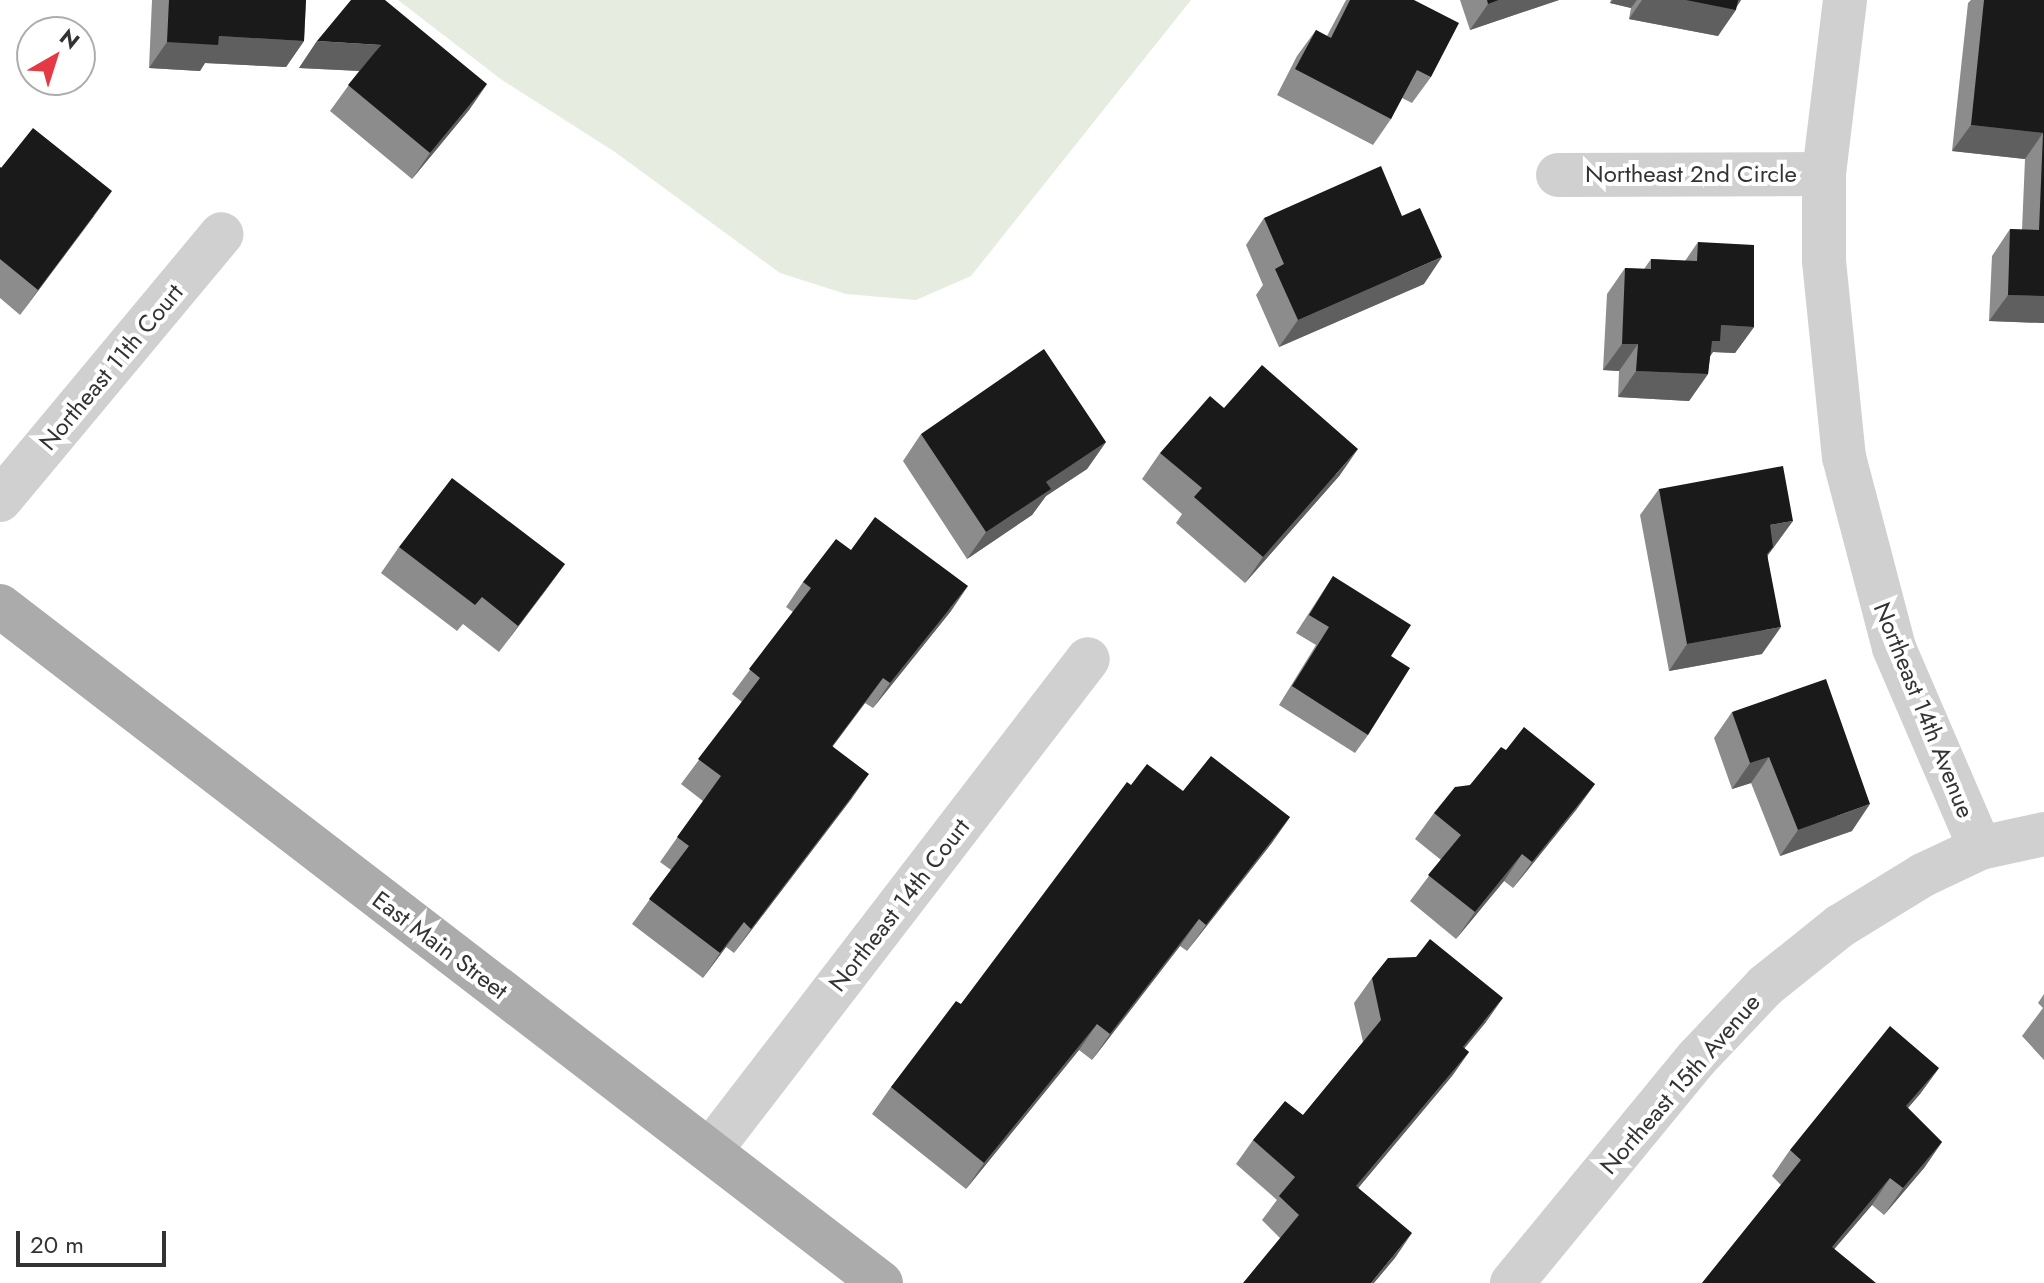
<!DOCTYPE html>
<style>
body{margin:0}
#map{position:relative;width:2044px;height:1283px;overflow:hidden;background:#fff;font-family:Jost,sans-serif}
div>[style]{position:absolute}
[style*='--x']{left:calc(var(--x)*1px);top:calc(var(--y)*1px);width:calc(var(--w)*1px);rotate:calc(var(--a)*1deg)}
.green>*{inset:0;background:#e6ecdf}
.minor>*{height:44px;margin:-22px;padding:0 22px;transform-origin:22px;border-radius:22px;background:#d0d0d0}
.major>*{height:44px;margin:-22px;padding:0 22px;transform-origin:22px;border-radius:22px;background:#ababab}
.wall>*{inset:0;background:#8c8c8c}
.shaded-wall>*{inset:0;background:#5f5f5f}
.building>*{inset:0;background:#1a1a1a}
span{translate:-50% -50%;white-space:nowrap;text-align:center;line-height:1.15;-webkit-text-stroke:8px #fff;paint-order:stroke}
.street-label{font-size:24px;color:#333}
.north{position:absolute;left:16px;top:16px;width:80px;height:80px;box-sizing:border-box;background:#fff;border:2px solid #adadad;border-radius:50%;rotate:39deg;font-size:22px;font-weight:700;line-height:32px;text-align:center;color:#333}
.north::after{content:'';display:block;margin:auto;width:28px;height:36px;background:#e63946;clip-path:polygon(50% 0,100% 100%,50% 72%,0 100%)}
.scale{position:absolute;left:16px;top:1231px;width:150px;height:36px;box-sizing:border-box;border:4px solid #333;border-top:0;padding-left:10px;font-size:24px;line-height:28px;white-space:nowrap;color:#333;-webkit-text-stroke:6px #fff;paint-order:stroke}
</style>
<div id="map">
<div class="green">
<i style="clip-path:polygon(398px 0,1191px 0,971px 276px,916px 300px,846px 294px,780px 273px,615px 152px,502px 80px)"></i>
</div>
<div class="minor">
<i style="--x:1845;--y:0;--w:175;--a:96.9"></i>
<i style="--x:1824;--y:174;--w:87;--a:90"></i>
<i style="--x:1824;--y:261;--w:197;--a:84.2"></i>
<i style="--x:1844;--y:457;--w:197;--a:75.3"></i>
<i style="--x:1894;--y:648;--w:218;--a:66.7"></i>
<i style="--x:1558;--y:175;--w:266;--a:-0.2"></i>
<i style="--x:0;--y:500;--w:346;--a:-50.2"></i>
<i style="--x:710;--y:1151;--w:620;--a:-52.47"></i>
<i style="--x:1512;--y:1283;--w:291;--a:-50.6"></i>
<i style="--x:1697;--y:1058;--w:99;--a:-46.6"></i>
<i style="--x:1765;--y:986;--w:96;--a:-38.7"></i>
<i style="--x:1840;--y:926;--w:97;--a:-31.6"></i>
<i style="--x:1923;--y:875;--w:63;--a:-25.3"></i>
<i style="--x:1980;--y:848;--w:66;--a:-12.3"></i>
</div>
<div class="major">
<i style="--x:0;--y:606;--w:1111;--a:37.54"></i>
</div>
<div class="wall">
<i style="clip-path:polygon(152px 0,306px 0,304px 41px,286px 67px,205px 63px,200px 71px,149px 68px)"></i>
<i style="clip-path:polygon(1346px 0,1414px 0,1431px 77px,1412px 103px,1402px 98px,1391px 119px,1373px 145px,1277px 95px,1297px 56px,1316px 30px,1327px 36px)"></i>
<i style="clip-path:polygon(1460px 0,1559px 0,1470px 30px)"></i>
<i style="clip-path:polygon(1611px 0,1741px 0,1718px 36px,1629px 19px,1631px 8px,1610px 3px)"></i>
<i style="clip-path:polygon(1971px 0,2044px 0,2044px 323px,1989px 321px,1992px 256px,2010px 229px,2022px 230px,2025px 159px,1952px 151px,1968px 3px)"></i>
<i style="clip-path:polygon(317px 41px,487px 84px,469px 110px,412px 179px,330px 111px,359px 71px,299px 68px)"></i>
<i style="clip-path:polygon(0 167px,94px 216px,20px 315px,0 298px)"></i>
<i style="clip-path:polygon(1264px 218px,1424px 284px,1279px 347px,1256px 295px,1263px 285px,1246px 245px)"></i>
<i style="clip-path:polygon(1698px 242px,1754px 327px,1735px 353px,1713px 352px,1710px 356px,1708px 374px,1689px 401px,1618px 397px,1619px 371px,1603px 370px,1607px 294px,1625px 268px,1644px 269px,1651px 259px,1685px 261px)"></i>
<i style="clip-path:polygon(921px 434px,1106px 442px,1087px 469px,1046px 496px,1032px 515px,967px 559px,903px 461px)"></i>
<i style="clip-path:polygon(1160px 453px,1340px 475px,1245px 583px,1176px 523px,1182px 514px,1142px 479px)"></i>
<i style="clip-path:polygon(1659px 489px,1774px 547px,1768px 555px,1762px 654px,1669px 671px,1640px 515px)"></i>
<i style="clip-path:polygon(399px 547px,565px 564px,499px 652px,463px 624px,457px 631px,381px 573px)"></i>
<i style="clip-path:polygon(851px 550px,951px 611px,873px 708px,865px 703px,833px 746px,852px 798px,734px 953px,726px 947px,703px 978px,632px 924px,671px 870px,660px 862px,703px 801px,681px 784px,742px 702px,732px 694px,793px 612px,786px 607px,803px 582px)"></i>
<i style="clip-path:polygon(1333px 576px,1391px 656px,1368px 735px,1355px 753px,1279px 705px,1316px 645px,1296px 633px)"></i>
<i style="clip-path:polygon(1732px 712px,1852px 831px,1780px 856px,1751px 783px,1732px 789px,1714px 738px)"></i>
<i style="clip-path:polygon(1506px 750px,1595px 784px,1576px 810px,1513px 888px,1504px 881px,1456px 939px,1410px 901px,1441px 860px,1415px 839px,1434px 813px,1470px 785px)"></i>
<i style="clip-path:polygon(1131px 785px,1183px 791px,1290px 817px,1271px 844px,1187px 951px,1180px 946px,1092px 1060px,1079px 1050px,966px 1189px,872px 1114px,891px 1087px,961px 1004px)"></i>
<i style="clip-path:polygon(1372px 978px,1486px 1022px,1464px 1048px,1469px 1052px,1452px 1076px,1358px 1188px,1395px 1258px,1280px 1238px,1262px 1220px,1277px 1200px,1236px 1164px,1253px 1140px,1303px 1115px,1363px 1042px,1354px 1003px)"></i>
<i style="clip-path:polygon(2044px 994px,2044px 1060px,2022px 1036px,2043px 1008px,2038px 1003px)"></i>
<i style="clip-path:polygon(1939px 1068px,1920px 1094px,1908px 1108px,1942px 1142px,1924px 1168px,1884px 1215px,1872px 1205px,1834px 1249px,1702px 1283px,1781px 1185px,1772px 1176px,1790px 1150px)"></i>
</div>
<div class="shaded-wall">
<i style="clip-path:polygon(1499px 0,1559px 0,1470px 30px,1488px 4px)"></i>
<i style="clip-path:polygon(1613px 0,1637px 0,1631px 8px,1610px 3px)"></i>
<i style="clip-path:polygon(1642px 0,1741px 0,1735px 9px,1736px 10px,1718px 36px,1629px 19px)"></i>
<i style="clip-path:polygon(219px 36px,304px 41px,286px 67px,205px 63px,200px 71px,149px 68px,167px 42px)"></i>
<i style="clip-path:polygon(317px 41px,381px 45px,362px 71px,299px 68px)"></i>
<i style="clip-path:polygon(487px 84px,469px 110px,412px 179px,430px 153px)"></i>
<i style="clip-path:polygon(1971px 125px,2043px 133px,2025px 159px,1952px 151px)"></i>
<i style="clip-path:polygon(112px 191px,94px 216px,20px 315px,38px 290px)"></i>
<i style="clip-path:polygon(1442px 257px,1424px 284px,1279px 347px,1298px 320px)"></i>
<i style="clip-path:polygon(2008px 295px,2044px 296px,2044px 323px,1989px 321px)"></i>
<i style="clip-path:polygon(1721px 325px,1754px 327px,1735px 353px,1713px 352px,1702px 368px,1694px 368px)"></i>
<i style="clip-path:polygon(1622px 344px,1638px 344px,1619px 371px,1603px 370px)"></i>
<i style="clip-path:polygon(1636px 371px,1708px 374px,1689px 401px,1618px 397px)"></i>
<i style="clip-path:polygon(1106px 442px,1087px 469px,1046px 496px,1032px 515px,967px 559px,986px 532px,1046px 482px)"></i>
<i style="clip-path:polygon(1358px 449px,1340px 475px,1245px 583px,1263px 557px)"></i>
<i style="clip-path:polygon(1793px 521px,1774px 547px,1773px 548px,1755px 573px,1770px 525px)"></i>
<i style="clip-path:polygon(565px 564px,546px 590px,499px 652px,518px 626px)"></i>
<i style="clip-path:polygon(968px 586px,951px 611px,873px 708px,890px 683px)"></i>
<i style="clip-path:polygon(1781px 627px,1762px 654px,1669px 671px,1687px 644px)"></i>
<i style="clip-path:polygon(883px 678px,865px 703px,815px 770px,832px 746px)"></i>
<i style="clip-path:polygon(1769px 757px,1751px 783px,1732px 789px,1750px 763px)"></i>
<i style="clip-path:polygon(869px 774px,852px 798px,734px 953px,751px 929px)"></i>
<i style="clip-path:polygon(1595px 784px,1576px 810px,1513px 888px,1532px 862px)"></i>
<i style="clip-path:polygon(1870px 804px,1852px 831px,1780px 856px,1798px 830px)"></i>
<i style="clip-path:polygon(1290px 817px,1271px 844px,1187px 951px,1206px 925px)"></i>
<i style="clip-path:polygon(1522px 854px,1504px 881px,1456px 939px,1475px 912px)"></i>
<i style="clip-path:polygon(1199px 919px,1180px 946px,1092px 1060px,1110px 1034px)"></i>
<i style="clip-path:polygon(744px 922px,726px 947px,703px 978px,720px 953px)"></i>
<i style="clip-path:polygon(1503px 998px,1486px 1022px,1446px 1071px,1463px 1047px)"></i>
<i style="clip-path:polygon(1097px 1024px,1079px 1050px,966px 1189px,984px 1163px)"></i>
<i style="clip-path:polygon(1469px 1052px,1452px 1076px,1339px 1211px,1356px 1186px)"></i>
<i style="clip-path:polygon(1939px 1068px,1920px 1094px,1887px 1132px,1906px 1106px)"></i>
<i style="clip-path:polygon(1942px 1142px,1924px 1168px,1884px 1215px,1903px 1188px)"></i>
<i style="clip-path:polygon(1890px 1178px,1872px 1205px,1813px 1274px,1832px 1247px)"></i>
<i style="clip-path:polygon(1412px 1233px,1395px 1258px,1374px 1283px,1371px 1283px)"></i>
</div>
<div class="building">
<i style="clip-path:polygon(169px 0,306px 0,304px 41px,219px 36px,218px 45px,167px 42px)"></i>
<i style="clip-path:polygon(351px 0,385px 0,487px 84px,430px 153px,348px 85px,381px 45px,317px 41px)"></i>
<i style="clip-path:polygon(1350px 0,1414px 0,1459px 23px,1431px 77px,1417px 70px,1391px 119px,1295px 69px,1316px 30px,1331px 38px)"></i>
<i style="clip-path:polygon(1487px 0,1499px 0,1488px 4px)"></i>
<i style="clip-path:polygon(1686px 0,1738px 0,1736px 10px)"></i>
<i style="clip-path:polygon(1984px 0,2044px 0,2044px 296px,2008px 295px,2010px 229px,2039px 230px,2043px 133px,1971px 125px)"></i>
<i style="clip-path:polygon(33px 128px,112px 191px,38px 290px,0 259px,0 167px,1px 168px)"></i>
<i style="clip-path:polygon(1381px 166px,1402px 216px,1420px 208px,1442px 257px,1298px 320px,1275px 269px,1284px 264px,1264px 218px)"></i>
<i style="clip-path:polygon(1698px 242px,1754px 245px,1754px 327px,1721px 325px,1720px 341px,1712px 341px,1708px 374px,1636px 371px,1638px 344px,1622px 344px,1625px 268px,1651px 269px,1651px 259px,1697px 261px)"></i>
<i style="clip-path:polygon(1044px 349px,1106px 442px,1046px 482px,1051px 489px,986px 532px,921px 434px)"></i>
<i style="clip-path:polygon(1262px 365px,1358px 449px,1263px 557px,1194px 497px,1202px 488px,1160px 453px,1210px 396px,1224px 408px)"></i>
<i style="clip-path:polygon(1783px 466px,1793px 521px,1770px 525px,1773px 547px,1767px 554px,1781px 627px,1687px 644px,1659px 489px)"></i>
<i style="clip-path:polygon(452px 478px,565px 564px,518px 626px,482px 597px,475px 605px,399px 547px)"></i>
<i style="clip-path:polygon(875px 517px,968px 586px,890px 683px,883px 678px,832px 746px,869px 774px,751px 929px,744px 922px,720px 953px,649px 899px,689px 846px,677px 837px,721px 776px,698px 759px,760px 678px,749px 669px,811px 588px,803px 582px,836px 539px,851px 550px)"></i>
<i style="clip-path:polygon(1333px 576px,1411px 625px,1391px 656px,1410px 668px,1368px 735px,1292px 686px,1329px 627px,1309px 615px)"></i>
<i style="clip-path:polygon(1826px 679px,1870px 804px,1798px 830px,1769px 757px,1750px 763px,1732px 712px)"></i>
<i style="clip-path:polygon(1524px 727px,1595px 784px,1532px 862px,1522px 854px,1475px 912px,1428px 875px,1461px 835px,1434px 813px,1455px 787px,1470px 785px,1501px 747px,1506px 750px)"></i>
<i style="clip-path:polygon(1211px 756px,1290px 817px,1206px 925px,1199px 919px,1110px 1034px,1097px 1024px,984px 1163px,891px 1087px,956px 1001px,961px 1004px,1127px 782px,1131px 785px,1147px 764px,1183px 791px)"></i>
<i style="clip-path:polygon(1430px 939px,1503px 998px,1463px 1047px,1469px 1052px,1356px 1186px,1412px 1233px,1371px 1283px,1243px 1283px,1299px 1215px,1279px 1196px,1295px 1177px,1253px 1140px,1285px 1101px,1303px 1115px,1381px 1020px,1372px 978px,1388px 958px,1416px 957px)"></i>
<i style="clip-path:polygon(1890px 1026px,1939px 1068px,1906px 1106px,1942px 1142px,1903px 1188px,1890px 1178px,1832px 1247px,1876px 1283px,1702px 1283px,1801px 1160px,1790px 1150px)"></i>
</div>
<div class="street-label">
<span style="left:1691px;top:174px">Northeast 2nd Circle</span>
<span style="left:111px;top:367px;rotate:-50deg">Northeast 11th Court</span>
<span style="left:1924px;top:710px;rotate:68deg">Northeast 14th Avenue</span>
<span style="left:899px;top:905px;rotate:-52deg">Northeast 14th Court</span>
<span style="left:440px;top:945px;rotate:37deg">East Main Street</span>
<span style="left:1680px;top:1084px;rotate:-49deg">Northeast 15th Avenue</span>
</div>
<div class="north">N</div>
<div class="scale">20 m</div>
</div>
